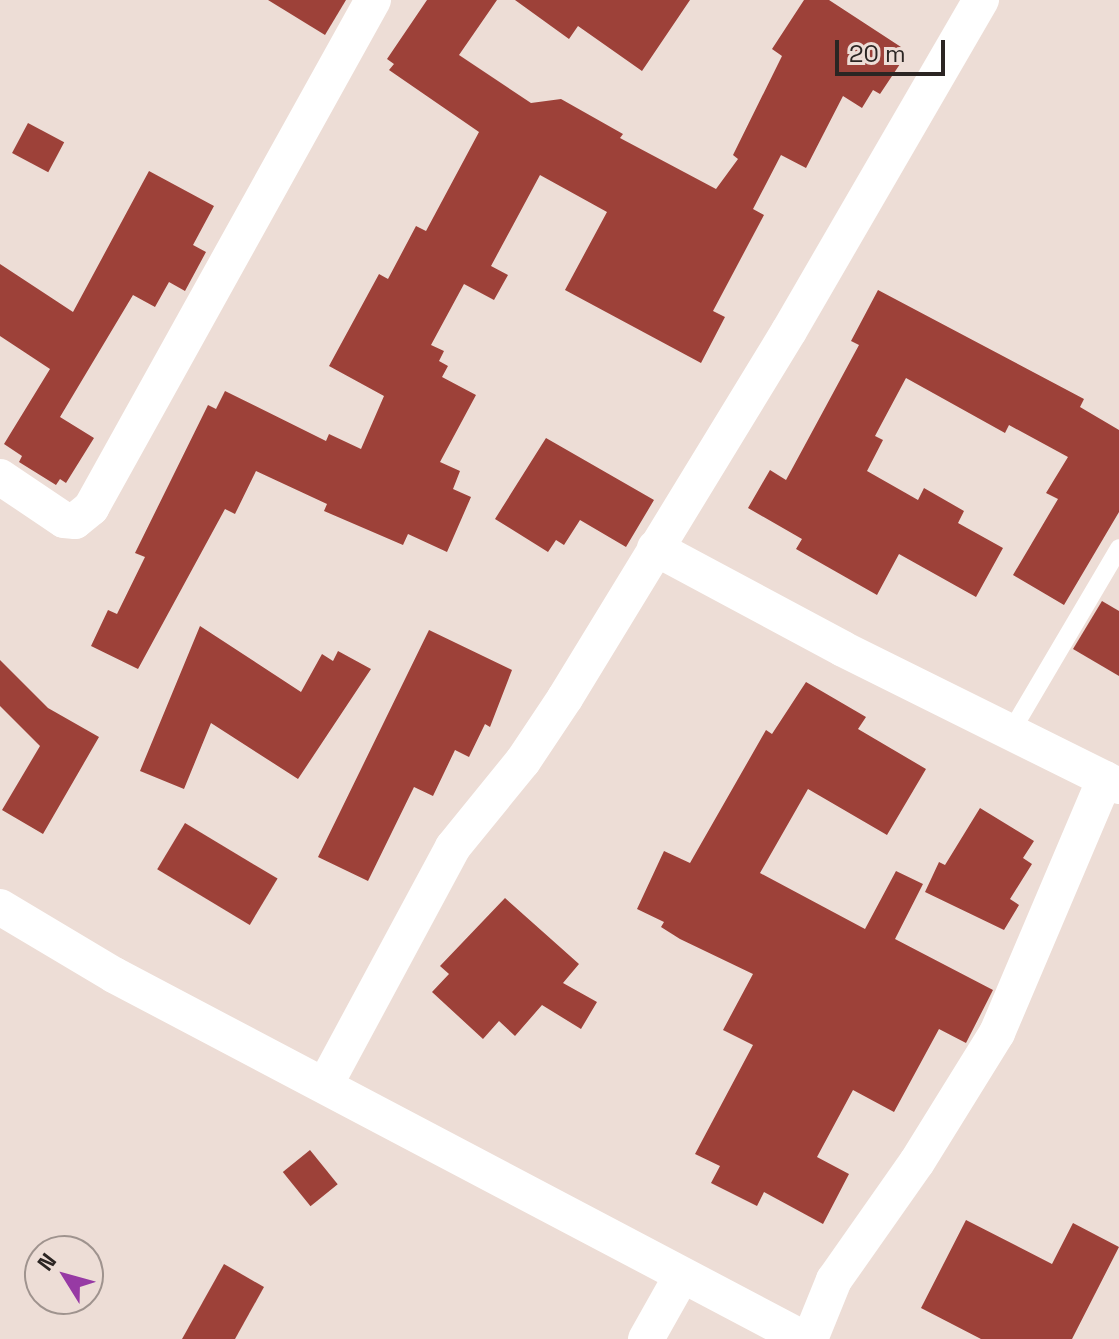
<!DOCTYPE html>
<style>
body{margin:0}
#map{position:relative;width:1119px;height:1339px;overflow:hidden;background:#edddd6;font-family:"Space Grotesk",sans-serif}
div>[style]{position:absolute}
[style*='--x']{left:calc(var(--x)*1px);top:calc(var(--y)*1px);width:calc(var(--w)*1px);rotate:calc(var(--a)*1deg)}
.building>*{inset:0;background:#9d4139;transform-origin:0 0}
.service>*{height:18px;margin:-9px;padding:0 9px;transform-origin:9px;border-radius:9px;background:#fff}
.minor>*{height:36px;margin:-18px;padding:0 18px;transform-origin:18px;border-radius:18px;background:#fff}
span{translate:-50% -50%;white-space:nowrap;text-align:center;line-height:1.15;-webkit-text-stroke:8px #edddd6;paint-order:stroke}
.north{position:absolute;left:24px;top:1235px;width:80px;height:80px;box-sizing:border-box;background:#edddd6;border:2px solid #9f938e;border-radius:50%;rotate:307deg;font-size:22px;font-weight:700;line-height:32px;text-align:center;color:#2b2523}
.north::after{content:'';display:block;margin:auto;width:28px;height:36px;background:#973aa4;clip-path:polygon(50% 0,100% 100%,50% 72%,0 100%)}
.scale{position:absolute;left:835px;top:40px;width:110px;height:36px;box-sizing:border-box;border:4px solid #2b2523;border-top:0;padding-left:10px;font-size:24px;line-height:28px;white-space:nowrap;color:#2b2523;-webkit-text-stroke:6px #edddd6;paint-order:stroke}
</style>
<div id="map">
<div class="building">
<i style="clip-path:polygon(268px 0,346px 0,325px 35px)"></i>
<i style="clip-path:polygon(427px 0,497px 0,459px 55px,531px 103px,561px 99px,623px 134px,620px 138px,716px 189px,738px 159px,733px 155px,782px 56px,772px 49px,804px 0,829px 0,901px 47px,895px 57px,902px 61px,880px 94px,873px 90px,862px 108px,843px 96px,806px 168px,781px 155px,753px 209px,764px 215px,713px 311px,725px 317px,701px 363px,565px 290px,607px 212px,540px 175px,491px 266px,508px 275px,494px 300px,464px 284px,431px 345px,444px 351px,439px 361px,448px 366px,442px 377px,476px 395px,440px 462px,460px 471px,453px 489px,471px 497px,447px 552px,408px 534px,403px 545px,324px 511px,327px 504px,256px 471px,235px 514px,225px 509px,138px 669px,91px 646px,108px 610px,117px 614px,145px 557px,135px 553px,208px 405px,216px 409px,225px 391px,326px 441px,329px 434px,361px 449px,384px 396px,329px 366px,379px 274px,388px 279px,416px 226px,426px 231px,479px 132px,389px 70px,394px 64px,387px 59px)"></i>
<i style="clip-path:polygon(515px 0,690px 0,642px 71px,578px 26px,569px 39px)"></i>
<i style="left:28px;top:123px;width:41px;height:34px;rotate:28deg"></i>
<i style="clip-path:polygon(149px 171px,214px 206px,193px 245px,206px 252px,185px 291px,169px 282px,155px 307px,133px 295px,60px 417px,94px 438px,66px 483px,60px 479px,56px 485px,19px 462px,22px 456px,4px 444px,50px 369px,0 336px,0 264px,73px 312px)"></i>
<i style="clip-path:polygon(878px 290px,1084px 399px,1080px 407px,1119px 430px,1119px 512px,1064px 605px,1013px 575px,1058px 499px,1046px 493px,1068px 457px,1009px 425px,1005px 433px,906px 378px,875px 436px,883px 440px,867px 471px,918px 500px,924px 488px,964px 511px,958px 523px,1003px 548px,976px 597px,899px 554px,877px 595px,796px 549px,802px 539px,748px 508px,770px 470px,786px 480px,859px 345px,851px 341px)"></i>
<i style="clip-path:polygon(546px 438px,654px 500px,626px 547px,580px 520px,564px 545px,556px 540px,548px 552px,495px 519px)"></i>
<i style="clip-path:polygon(1102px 601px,1119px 611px,1119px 676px,1073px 649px)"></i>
<i style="clip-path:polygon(200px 626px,301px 692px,322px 654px,333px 661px,338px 651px,371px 669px,298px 779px,211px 723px,184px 789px,140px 771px)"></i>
<i style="clip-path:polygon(429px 630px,512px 670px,490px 727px,485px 724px,469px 757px,455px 750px,433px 796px,414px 787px,368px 881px,318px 857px)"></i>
<i style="clip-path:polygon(0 660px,48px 708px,99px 737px,43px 834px,2px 810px,40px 746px,0 706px)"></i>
<i style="clip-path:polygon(806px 682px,866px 717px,858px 729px,926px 769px,887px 835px,808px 789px,760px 873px,865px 929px,896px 871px,923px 884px,895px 939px,993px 990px,966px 1043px,939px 1029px,894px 1112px,853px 1090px,817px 1157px,849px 1174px,823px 1224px,764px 1192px,757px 1206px,711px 1183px,720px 1166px,695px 1154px,753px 1045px,723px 1030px,753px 974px,680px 939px,661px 927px,664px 922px,637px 909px,664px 851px,690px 863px,766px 730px,772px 734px)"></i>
<i style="clip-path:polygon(980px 808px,1034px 841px,1023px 858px,1032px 864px,1010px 899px,1019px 905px,1004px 930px,925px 892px,939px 862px,945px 865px)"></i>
<i style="left:185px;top:823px;width:108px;height:54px;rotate:31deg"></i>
<i style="clip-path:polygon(505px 898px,579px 964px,563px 983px,597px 1002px,581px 1029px,542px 1005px,515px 1036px,499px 1021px,483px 1039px,432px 992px,449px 974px,440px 966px)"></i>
<i style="left:310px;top:1150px;width:44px;height:35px;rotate:51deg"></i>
<i style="clip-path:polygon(966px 1220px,1052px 1264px,1073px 1223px,1119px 1247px,1072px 1339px,981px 1339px,921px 1308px)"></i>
<i style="clip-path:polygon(224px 1264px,264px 1287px,235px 1339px,182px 1339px)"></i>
</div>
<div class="service">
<i style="--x:1012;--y:730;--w:211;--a:-59.5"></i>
</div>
<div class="minor">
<i style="--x:0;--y:477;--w:77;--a:33.9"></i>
<i style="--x:64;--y:520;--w:11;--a:5"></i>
<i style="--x:75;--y:521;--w:21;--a:-39"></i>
<i style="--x:91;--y:508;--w:581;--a:-60.96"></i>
<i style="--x:655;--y:548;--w:213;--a:28.2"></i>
<i style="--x:843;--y:649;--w:308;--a:26.4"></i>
<i style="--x:0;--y:907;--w:133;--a:30.8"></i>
<i style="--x:114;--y:975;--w:780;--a:27.81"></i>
<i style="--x:326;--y:1083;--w:268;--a:-61.7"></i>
<i style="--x:453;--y:847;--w:111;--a:-50.9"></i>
<i style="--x:523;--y:761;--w:76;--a:-56.3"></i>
<i style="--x:565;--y:698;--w:430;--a:-58.6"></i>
<i style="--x:789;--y:331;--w:383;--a:-59.9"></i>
<i style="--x:646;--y:1339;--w:71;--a:-60.6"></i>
<i style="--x:810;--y:1339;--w:64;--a:-67.9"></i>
<i style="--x:834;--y:1280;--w:144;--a:-54.9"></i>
<i style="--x:917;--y:1162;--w:152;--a:-58.2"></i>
<i style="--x:997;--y:1033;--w:276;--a:-67"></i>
</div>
<div class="north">N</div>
<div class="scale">20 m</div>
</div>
